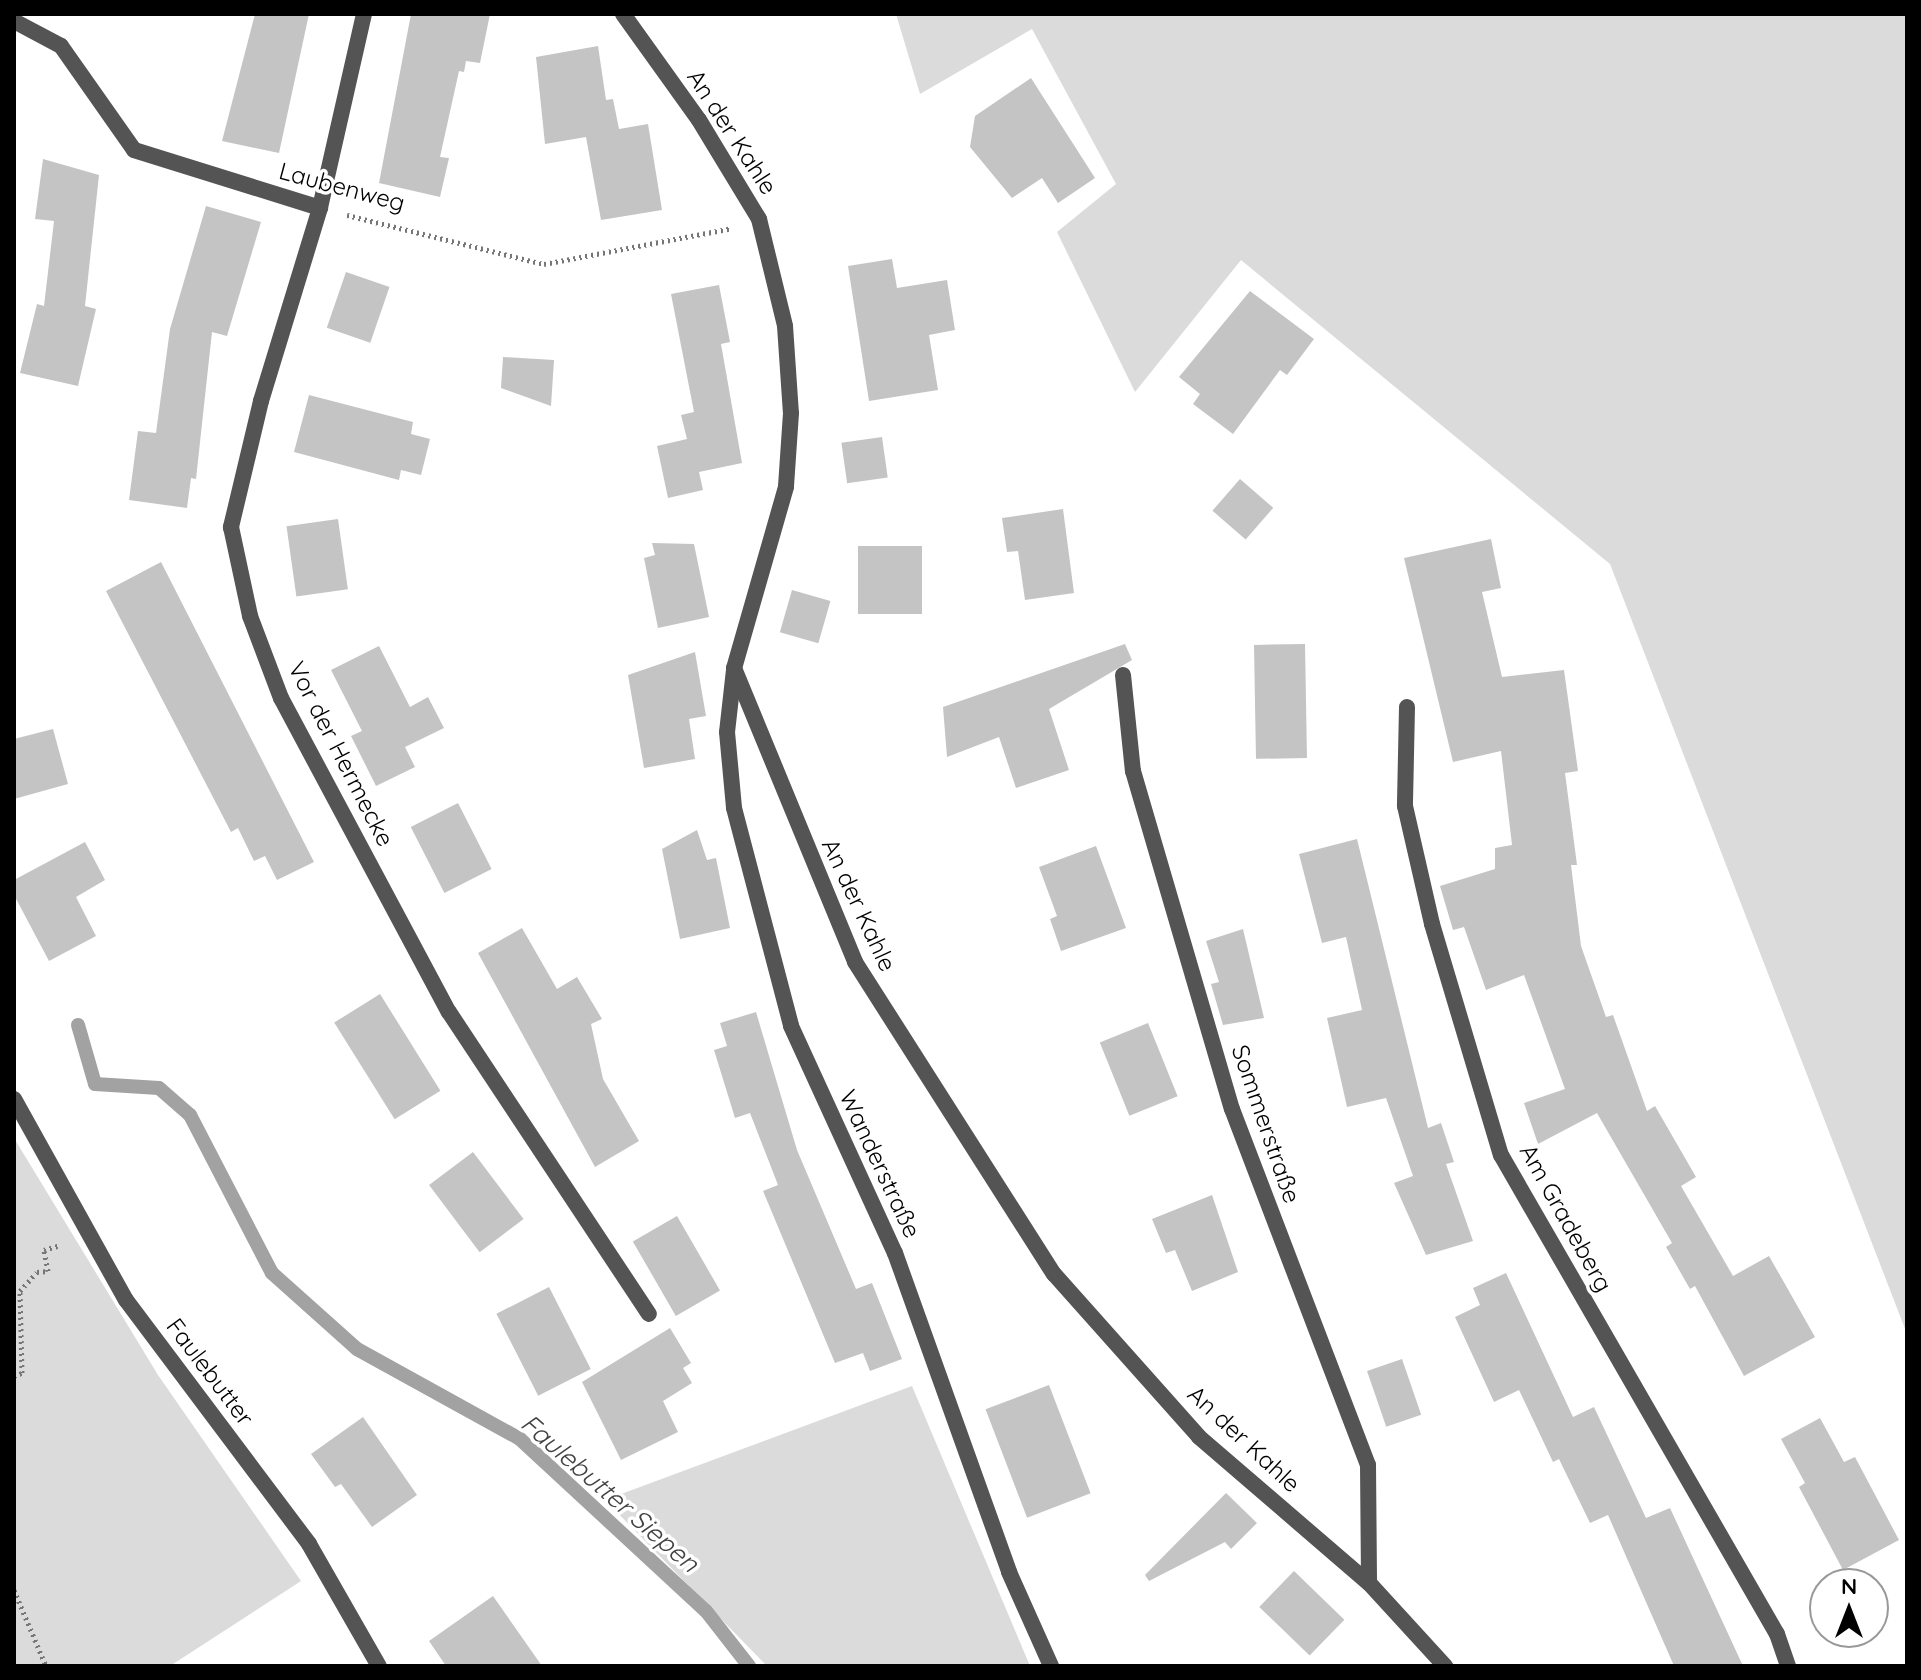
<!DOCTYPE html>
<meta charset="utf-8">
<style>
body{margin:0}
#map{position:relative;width:1921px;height:1680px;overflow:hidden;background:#fff;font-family:Quicksand,sans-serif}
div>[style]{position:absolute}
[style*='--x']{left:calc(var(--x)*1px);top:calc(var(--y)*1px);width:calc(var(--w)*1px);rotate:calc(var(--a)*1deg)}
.green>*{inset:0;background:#dbdbdb}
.stream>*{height:14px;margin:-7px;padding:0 7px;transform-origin:7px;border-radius:7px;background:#a2a2a2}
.building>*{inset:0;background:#c4c4c4;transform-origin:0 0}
.path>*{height:5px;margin-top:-2.5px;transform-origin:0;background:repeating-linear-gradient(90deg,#767676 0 2px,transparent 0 6px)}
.street>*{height:16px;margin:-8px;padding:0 8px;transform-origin:8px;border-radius:8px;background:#545454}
span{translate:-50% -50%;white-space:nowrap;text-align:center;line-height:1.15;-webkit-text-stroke:7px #fff;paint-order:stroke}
.street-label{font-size:24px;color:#000}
.water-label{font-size:26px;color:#434343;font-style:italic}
.frame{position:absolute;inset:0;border:16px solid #000;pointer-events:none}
.north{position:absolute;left:1809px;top:1568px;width:80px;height:80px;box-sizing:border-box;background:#fff;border:2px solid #999;border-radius:50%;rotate:0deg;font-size:22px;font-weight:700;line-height:32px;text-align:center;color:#000}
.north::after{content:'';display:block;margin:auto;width:28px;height:36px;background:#000;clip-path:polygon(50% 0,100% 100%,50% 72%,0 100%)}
</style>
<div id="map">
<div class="green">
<i style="clip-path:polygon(896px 14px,1907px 14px,1907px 1334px,1610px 564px,1241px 260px,1135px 392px,1057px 232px,1116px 184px,1032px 29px,920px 94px)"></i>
<i style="clip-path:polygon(14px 1138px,158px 1375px,301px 1581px,170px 1666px,14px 1666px)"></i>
<i style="clip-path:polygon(912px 1386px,1030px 1666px,767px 1666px,605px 1500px)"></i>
</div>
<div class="stream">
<i style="--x:78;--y:1025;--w:61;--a:73.9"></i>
<i style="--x:95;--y:1084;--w:64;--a:3.6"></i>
<i style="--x:159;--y:1088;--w:41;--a:41.1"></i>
<i style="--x:190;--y:1115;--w:178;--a:62.6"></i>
<i style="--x:272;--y:1273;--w:114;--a:41.8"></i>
<i style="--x:357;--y:1349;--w:186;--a:28.9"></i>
<i style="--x:520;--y:1439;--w:253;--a:42.8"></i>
<i style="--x:706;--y:1611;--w:70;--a:52"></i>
</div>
<div class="building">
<i style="clip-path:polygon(255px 14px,309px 14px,279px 153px,222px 141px)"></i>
<i style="clip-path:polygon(411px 14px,490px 14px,480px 63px,466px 61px,464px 72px,459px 71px,440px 157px,449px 158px,440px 197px,379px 183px)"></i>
<i style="clip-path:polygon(598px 46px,606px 100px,613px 99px,619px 129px,648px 124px,662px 210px,601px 220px,586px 137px,545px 144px,536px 57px)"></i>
<i style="clip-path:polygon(1031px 78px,1095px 178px,1058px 203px,1042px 178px,1012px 198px,970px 147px,975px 116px)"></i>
<i style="clip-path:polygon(43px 159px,99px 175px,85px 306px,96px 309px,78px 386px,20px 373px,37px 304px,44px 306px,54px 221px,35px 219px)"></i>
<i style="clip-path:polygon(206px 206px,261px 222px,227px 336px,212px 332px,196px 479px,191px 478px,187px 508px,129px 500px,138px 431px,156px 433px,170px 329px)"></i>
<i style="clip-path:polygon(892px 259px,897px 288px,947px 280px,955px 330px,929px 335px,938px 390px,869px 401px,848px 266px)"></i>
<i style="left:346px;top:272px;width:46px;height:59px;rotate:19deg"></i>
<i style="clip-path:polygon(719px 285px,730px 342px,721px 344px,742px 463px,699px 472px,703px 490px,668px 498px,657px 446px,687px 439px,681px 415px,694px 412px,671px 294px)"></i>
<i style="clip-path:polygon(1250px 291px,1314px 339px,1287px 375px,1280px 370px,1233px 434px,1193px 404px,1200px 394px,1179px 377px)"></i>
<i style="clip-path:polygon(503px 357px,554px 360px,551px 406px,501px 388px)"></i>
<i style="clip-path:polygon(309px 395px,413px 422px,411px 434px,430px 439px,421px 475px,401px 470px,399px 480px,294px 452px)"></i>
<i style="left:882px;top:437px;width:41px;height:41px;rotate:82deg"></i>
<i style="left:1240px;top:479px;width:44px;height:42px;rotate:41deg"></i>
<i style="clip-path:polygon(1063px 509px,1074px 593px,1025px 600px,1018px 551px,1007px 552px,1002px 518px)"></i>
<i style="left:338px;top:519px;width:71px;height:52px;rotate:82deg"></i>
<i style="clip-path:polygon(1491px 539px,1501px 588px,1482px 592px,1502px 677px,1564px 670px,1578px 771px,1565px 773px,1577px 865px,1571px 865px,1581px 946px,1606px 1017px,1613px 1015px,1647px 1111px,1655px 1106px,1696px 1177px,1681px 1186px,1733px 1276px,1769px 1256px,1815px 1337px,1744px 1376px,1695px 1286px,1690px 1289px,1666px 1247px,1672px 1243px,1597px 1113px,1538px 1144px,1524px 1103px,1565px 1089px,1524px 975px,1486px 990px,1464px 927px,1453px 930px,1440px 886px,1495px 869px,1495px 848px,1512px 845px,1501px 751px,1453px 762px,1404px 558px)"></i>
<i style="clip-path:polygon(652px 543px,694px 544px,709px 617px,658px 628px,644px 558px,655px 555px)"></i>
<i style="left:858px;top:546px;width:64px;height:68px"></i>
<i style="clip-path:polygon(161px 562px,314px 862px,277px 880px,265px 856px,254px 861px,238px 828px,231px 832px,106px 591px)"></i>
<i style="left:792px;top:590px;width:40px;height:44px;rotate:16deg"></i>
<i style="clip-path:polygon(1125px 644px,1132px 660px,1049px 709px,1069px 770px,1016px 788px,999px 737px,947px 757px,943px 707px)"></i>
<i style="left:1305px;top:644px;width:114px;height:51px;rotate:89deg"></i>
<i style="clip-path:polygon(379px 646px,410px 707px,428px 697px,444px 728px,405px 747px,415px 767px,376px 786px,351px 736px,362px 731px,331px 670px)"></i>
<i style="clip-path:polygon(695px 652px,706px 716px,689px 719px,695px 759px,644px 768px,628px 675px)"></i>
<i style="clip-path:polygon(53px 729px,68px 784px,14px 799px,14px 739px)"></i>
<i style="left:458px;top:803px;width:74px;height:53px;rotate:63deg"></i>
<i style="clip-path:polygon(697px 830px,707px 860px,716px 858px,730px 928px,680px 939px,662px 849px)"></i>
<i style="clip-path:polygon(1357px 839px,1428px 1128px,1441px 1123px,1454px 1162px,1446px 1164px,1473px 1241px,1426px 1255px,1394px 1183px,1413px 1176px,1386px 1098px,1347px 1107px,1327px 1018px,1362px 1010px,1346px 937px,1322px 943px,1299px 854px)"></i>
<i style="clip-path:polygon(85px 842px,105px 880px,76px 897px,96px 936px,49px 961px,14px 895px,14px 880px)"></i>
<i style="clip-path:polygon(1096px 846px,1126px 928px,1061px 951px,1050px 919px,1057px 916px,1039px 867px)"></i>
<i style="clip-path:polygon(522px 928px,557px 989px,577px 977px,602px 1019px,591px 1024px,603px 1079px,639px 1141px,595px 1167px,478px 953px)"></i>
<i style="clip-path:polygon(1243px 929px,1264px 1018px,1223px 1025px,1211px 984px,1219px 982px,1206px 941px)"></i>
<i style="left:380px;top:994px;width:114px;height:54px;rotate:58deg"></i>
<i style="clip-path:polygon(756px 1012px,797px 1150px,856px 1289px,872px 1283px,902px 1359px,870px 1371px,863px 1353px,835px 1363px,763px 1191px,778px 1185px,750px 1113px,735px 1118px,714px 1050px,727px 1046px,720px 1023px)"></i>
<i style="left:1148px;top:1023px;width:79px;height:52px;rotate:68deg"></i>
<i style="left:473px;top:1152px;width:84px;height:55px;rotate:53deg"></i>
<i style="clip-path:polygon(1212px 1195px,1238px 1272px,1192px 1291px,1175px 1250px,1166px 1253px,1152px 1219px)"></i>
<i style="left:677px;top:1216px;width:86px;height:51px;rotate:60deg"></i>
<i style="clip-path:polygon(1506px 1273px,1573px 1417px,1594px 1407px,1646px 1518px,1670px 1508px,1743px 1666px,1674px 1666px,1608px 1515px,1590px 1523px,1559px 1459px,1553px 1462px,1519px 1390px,1494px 1402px,1455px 1317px,1480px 1305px,1473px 1288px)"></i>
<i style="left:549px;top:1287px;width:92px;height:59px;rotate:63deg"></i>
<i style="clip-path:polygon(670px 1328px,691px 1363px,683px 1368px,692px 1383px,663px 1401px,678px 1432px,621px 1460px,582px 1382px)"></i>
<i style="left:1402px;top:1359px;width:59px;height:37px;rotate:71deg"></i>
<i style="left:1049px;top:1385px;width:116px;height:68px;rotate:69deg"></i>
<i style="clip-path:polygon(363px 1417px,417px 1495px,372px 1527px,341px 1484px,335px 1487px,311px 1454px)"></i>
<i style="clip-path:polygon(1820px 1418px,1844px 1462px,1855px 1457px,1899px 1540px,1843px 1570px,1799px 1487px,1805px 1483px,1781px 1439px)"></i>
<i style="clip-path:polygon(1226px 1493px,1257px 1523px,1231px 1549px,1225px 1542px,1149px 1581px,1145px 1575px)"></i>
<i style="left:1294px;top:1571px;width:70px;height:50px;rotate:44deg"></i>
<i style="clip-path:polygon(493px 1596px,542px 1666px,446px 1666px,429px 1641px)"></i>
</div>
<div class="path">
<i style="--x:347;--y:215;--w:203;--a:14"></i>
<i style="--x:544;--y:264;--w:191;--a:-10.8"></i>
<i style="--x:14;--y:1376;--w:9;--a:-21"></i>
<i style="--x:22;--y:1373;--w:82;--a:-91.4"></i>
<i style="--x:20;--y:1291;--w:25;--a:-48"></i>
<i style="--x:37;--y:1272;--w:11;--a:-5"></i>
<i style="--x:48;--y:1271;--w:21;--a:-101"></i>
<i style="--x:44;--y:1250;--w:17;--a:-17"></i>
<i style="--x:14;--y:1590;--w:82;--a:67.2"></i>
</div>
<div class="street">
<i style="--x:364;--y:14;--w:199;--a:102.8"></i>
<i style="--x:320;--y:208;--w:202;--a:107"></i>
<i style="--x:261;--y:401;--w:130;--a:103.4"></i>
<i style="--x:231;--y:527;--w:91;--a:77.9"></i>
<i style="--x:250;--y:616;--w:88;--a:69.3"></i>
<i style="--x:281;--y:698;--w:356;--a:61.9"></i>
<i style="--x:449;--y:1012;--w:362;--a:56.5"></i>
<i style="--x:623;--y:14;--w:130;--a:54.4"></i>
<i style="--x:699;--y:120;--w:116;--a:58.8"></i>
<i style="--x:759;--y:219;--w:110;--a:76.3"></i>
<i style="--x:785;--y:326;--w:87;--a:86.1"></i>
<i style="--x:791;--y:413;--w:74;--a:93.9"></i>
<i style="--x:786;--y:487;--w:188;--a:106"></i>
<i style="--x:734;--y:668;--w:318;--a:67.6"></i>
<i style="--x:855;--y:962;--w:370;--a:57.5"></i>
<i style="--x:1054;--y:1274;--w:218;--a:48.3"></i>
<i style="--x:1199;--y:1437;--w:224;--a:40.7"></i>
<i style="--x:1369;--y:1583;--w:113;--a:47.5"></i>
<i style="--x:14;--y:21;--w:53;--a:28"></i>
<i style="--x:61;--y:46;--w:127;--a:54.9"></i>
<i style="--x:134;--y:150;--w:195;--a:17.3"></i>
<i style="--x:734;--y:670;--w:62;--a:96.4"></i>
<i style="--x:727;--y:732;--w:76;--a:84.7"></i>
<i style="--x:734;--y:808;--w:225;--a:75.3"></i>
<i style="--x:791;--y:1026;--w:250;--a:65.4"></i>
<i style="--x:895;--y:1253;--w:339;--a:70.3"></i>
<i style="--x:1009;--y:1572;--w:103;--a:65.9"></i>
<i style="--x:1123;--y:675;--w:97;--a:84.1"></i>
<i style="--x:1133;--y:771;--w:352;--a:73.7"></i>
<i style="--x:1232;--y:1109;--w:381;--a:69.1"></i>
<i style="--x:1368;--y:1465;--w:118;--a:89.5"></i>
<i style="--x:1407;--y:707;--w:99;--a:91.2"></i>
<i style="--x:1405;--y:806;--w:121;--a:77.1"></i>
<i style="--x:1432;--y:924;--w:241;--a:73.4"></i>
<i style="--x:1501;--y:1155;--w:553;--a:60.05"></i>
<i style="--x:1777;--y:1634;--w:34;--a:71"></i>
<i style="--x:14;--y:1099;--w:230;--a:60.9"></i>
<i style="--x:126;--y:1300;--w:305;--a:53.1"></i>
<i style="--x:309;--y:1544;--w:141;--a:60.2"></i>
</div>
<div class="street-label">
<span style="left:732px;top:132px;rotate:57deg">An der Kahle</span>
<span style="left:342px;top:187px;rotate:15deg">Laubenweg</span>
<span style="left:341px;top:754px;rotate:63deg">Vor der Hermecke</span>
<span style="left:859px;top:905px;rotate:65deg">An der Kahle</span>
<span style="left:1266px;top:1124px;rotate:71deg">Sommerstraße</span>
<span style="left:880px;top:1164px;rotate:65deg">Wanderstraße</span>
<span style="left:1566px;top:1218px;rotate:61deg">Am Gradeberg</span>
<span style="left:210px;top:1372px;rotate:53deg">Faulebutter</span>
<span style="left:1244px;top:1439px;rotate:43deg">An der Kahle</span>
</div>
<div class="water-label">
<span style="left:610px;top:1493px;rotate:41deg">Faulebutter Siepen</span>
</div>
<div class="frame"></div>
<div class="north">N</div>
</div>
